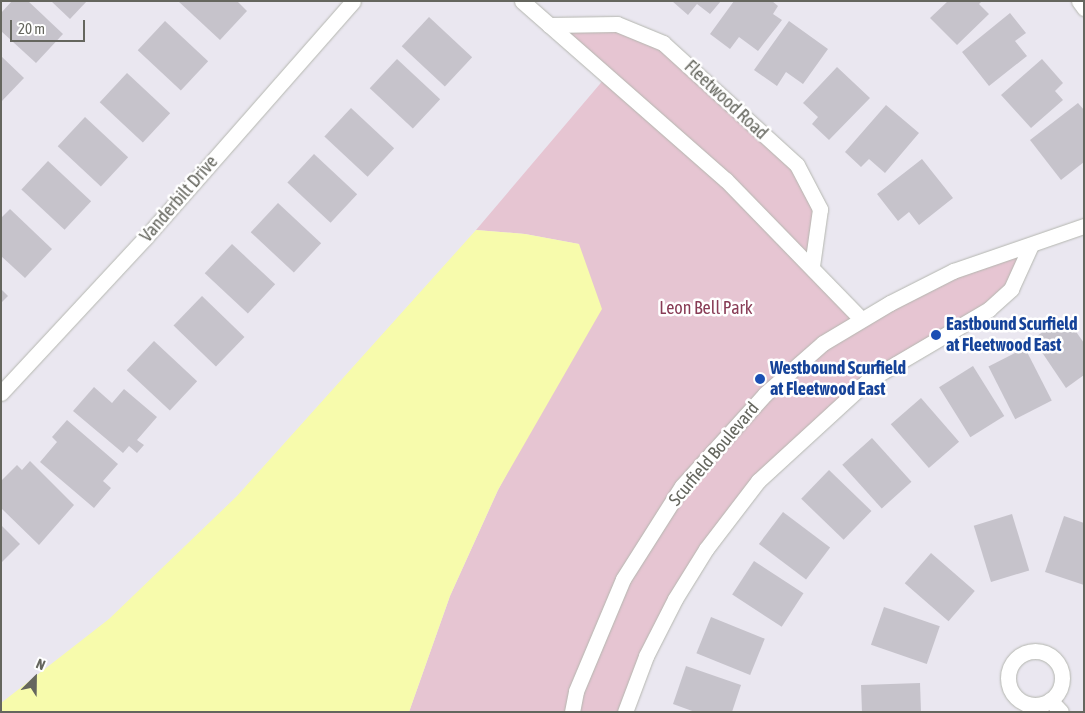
<!DOCTYPE html>
<style>
body{margin:0}
#map{position:relative;width:1085px;height:713px;overflow:hidden;background:#eae7f0;font-family:"Asap Condensed",sans-serif}
div>[style]{position:absolute}
[style*='--x']{left:calc(var(--x)*1px);top:calc(var(--y)*1px);width:calc(var(--w)*1px);rotate:calc(var(--a)*1deg)}
.green>*{inset:0;background:#e6c5d2}
.water>*{inset:0;background:#f7fbac}
.building>*{inset:0;background:#c6c3cb;transform-origin:0 0}
.roads{filter:drop-shadow(0 0 1px #b4b6af) drop-shadow(0 0 1px #b4b6af)}
.minor>*{height:15px;margin:-7.5px;padding:0 7.5px;transform-origin:7.5px;border-radius:7.5px;background:#fff}
.minor>.ring{margin:-7.5px;padding:0;box-sizing:content-box;background:none;border:15px solid #fff;border-radius:50%}
.tertiary>*{height:15px;margin:-7.5px;padding:0 7.5px;transform-origin:7.5px;border-radius:7.5px;background:#fff}
.dots>*{width:14px;height:14px;translate:-50% -50%;box-sizing:border-box;border:2px solid #fff;border-radius:50%}
span{translate:-50% -50%;white-space:nowrap;text-align:center;line-height:1.15;-webkit-text-stroke:5px #fff;paint-order:stroke}
.street-label{font-size:18px;color:#65665e}
.park-label{font-size:18px;color:#883c56}
.transit-label{font-size:18px;color:#164399;font-weight:700}
.left{translate:0 -50%;text-align:left}
.frame{position:absolute;inset:0;border:2px solid #65665e;pointer-events:none}
.north{position:absolute;left:10px;top:653px;width:50px;height:50px;-webkit-text-stroke:4px #fff;paint-order:stroke;rotate:23deg;font-size:14px;font-weight:700;line-height:20px;text-align:center;color:#65665e}
.north::after{content:'';display:block;margin:auto;width:18px;height:22px;background:#65665e;clip-path:polygon(50% 0,100% 100%,50% 72%,0 100%)}
.scale{position:absolute;left:10px;top:20px;width:75px;height:22px;box-sizing:border-box;border:2px solid #65665e;border-top:0;padding-left:6px;font-size:15px;line-height:18px;white-space:nowrap;color:#65665e;-webkit-text-stroke:4px #fff;paint-order:stroke}
</style>
<div id="map">
<div class="green">
<i style="clip-path:polygon(617px 24px,663px 43px,797px 165px,820px 209px,812px 266px,861px 319px,1031px 245px,1011px 289px,924px 345px,819px 425px,706px 549px,625px 712px,409px 712px,450px 596px,498px 490px,546px 401px,579px 244px,525px 234px,476px 230px,605px 78px,549px 25px)"></i>
</div>
<div class="water">
<i style="clip-path:polygon(476px 230px,525px 234px,579px 244px,602px 309px,498px 490px,450px 596px,409px 712px,1px 712px,1px 703px,109px 619px,237px 496px)"></i>
</div>
<div class="building">
<i style="clip-path:polygon(12px 1px,28px 1px,63px 34px,36px 63px,1px 31px,1px 13px)"></i>
<i style="clip-path:polygon(51px 1px,87px 1px,70px 19px)"></i>
<i style="clip-path:polygon(178px 1px,237px 1px,247px 11px,220px 40px)"></i>
<i style="clip-path:polygon(672px 1px,721px 1px,710px 14px,697px 4px,688px 15px)"></i>
<i style="clip-path:polygon(734px 1px,772px 1px,778px 6px,773px 14px,782px 20px,758px 51px,739px 37px,730px 49px,710px 34px)"></i>
<i style="clip-path:polygon(948px 1px,982px 1px,979px 4px,989px 14px,957px 45px,930px 18px)"></i>
<i style="clip-path:polygon(1010px 13px,1026px 33px,1015px 41px,1027px 56px,989px 86px,962px 52px)"></i>
<i style="left:429px;top:17px;width:59px;height:40px;rotate:43deg"></i>
<i style="left:165px;top:21px;width:59px;height:40px;rotate:43deg"></i>
<i style="clip-path:polygon(789px 21px,828px 49px,803px 84px,786px 72px,777px 86px,754px 70px)"></i>
<i style="clip-path:polygon(1px 56px,24px 78px,1px 102px)"></i>
<i style="left:397px;top:59px;width:59px;height:40px;rotate:43deg"></i>
<i style="clip-path:polygon(1042px 59px,1063px 83px,1055px 91px,1063px 100px,1031px 128px,1001px 95px)"></i>
<i style="clip-path:polygon(837px 67px,870px 98px,829px 140px,812px 124px,818px 117px,803px 103px)"></i>
<i style="left:127px;top:73px;width:59px;height:40px;rotate:43deg"></i>
<i style="clip-path:polygon(1078px 103px,1084px 110px,1084px 162px,1061px 180px,1030px 140px)"></i>
<i style="clip-path:polygon(886px 105px,919px 133px,885px 173px,869px 159px,861px 167px,845px 152px)"></i>
<i style="left:351px;top:108px;width:59px;height:39px;rotate:43deg"></i>
<i style="left:85px;top:117px;width:59px;height:40px;rotate:43deg"></i>
<i style="left:314px;top:154px;width:59px;height:39px;rotate:43deg"></i>
<i style="clip-path:polygon(922px 159px,953px 198px,919px 225px,909px 212px,898px 221px,877px 194px)"></i>
<i style="left:48px;top:161px;width:59px;height:39px;rotate:43deg"></i>
<i style="left:278px;top:203px;width:59px;height:40px;rotate:43deg"></i>
<i style="clip-path:polygon(10px 209px,52px 249px,25px 278px,1px 256px,1px 218px)"></i>
<i style="left:232px;top:244px;width:59px;height:40px;rotate:43deg"></i>
<i style="clip-path:polygon(1px 289px,8px 296px,1px 303px)"></i>
<i style="left:202px;top:296px;width:59px;height:41px;rotate:44deg"></i>
<i style="clip-path:polygon(1065px 316px,1084px 343px,1084px 375px,1066px 388px,1033px 339px)"></i>
<i style="left:154px;top:341px;width:59px;height:40px;rotate:43deg"></i>
<i style="left:1025px;top:348px;width:59px;height:41px;rotate:63deg"></i>
<i style="left:973px;top:366px;width:59px;height:40px;rotate:58deg"></i>
<i style="clip-path:polygon(94px 387px,112px 403px,124px 389px,157px 417px,137px 440px,144px 445px,137px 453px,129px 446px,123px 453px,73px 411px)"></i>
<i style="left:921px;top:398px;width:58px;height:40px;rotate:49deg"></i>
<i style="clip-path:polygon(67px 420px,118px 464px,103px 481px,111px 488px,94px 508px,40px 462px,57px 442px,52px 437px)"></i>
<i style="left:872px;top:438px;width:59px;height:40px;rotate:48deg"></i>
<i style="clip-path:polygon(30px 461px,74px 505px,39px 545px,1px 508px,1px 481px,17px 465px,22px 470px)"></i>
<i style="left:829px;top:470px;width:59px;height:40px;rotate:44deg"></i>
<i style="left:783px;top:512px;width:59px;height:40px;rotate:37deg"></i>
<i style="left:1012px;top:514px;width:59px;height:40px;rotate:73deg"></i>
<i style="clip-path:polygon(1064px 516px,1084px 523px,1084px 585px,1045px 572px)"></i>
<i style="clip-path:polygon(1px 525px,20px 544px,1px 563px)"></i>
<i style="left:931px;top:553px;width:58px;height:40px;rotate:41deg"></i>
<i style="left:754px;top:561px;width:59px;height:40px;rotate:33deg"></i>
<i style="left:884px;top:607px;width:59px;height:40px;rotate:19deg"></i>
<i style="left:711px;top:617px;width:58px;height:39px;rotate:22deg"></i>
<i style="clip-path:polygon(686px 666px,741px 685px,732px 712px,695px 712px,673px 704px)"></i>
<i style="left:920px;top:683px;width:29px;height:59px;rotate:88deg"></i>
</div>
<div class="roads">
<div class="minor">
<i style="--x:522;--y:1;--w:271;--a:41.3"></i>
<i style="--x:726;--y:180;--w:194;--a:45.8"></i>
<i style="--x:1079;--y:1;--w:9;--a:54"></i>
<i style="--x:549;--y:25;--w:68;--a:-0.8"></i>
<i style="--x:617;--y:24;--w:50;--a:22.4"></i>
<i style="--x:663;--y:43;--w:181;--a:42.3"></i>
<i style="--x:797;--y:165;--w:50;--a:62.4"></i>
<i style="--x:820;--y:209;--w:58;--a:98"></i>
<i style="--x:1;--y:393;--w:212;--a:-47.1"></i>
<i style="--x:145;--y:238;--w:315;--a:-48.7"></i>
<i class="ring" style="left:1008px;top:651px;width:39px;height:39px"></i>
<i style="--x:1050;--y:700;--w:16;--a:47"></i>
<i style="--x:625;--y:712;--w:60;--a:-69.4"></i>
<i style="--x:646;--y:656;--w:64;--a:-63"></i>
<i style="--x:675;--y:599;--w:59;--a:-58.2"></i>
<i style="--x:706;--y:549;--w:86;--a:-52.6"></i>
<i style="--x:758;--y:481;--w:148;--a:-42.5"></i>
<i style="--x:867;--y:381;--w:142;--a:-30.5"></i>
<i style="--x:989;--y:309;--w:30;--a:-42"></i>
<i style="--x:1011;--y:289;--w:48;--a:-65.6"></i>
</div>
<div class="tertiary">
<i style="--x:572;--y:712;--w:21;--a:-79"></i>
<i style="--x:576;--y:691;--w:121;--a:-67.2"></i>
<i style="--x:623;--y:579;--w:110;--a:-57.6"></i>
<i style="--x:682;--y:486;--w:124;--a:-47.9"></i>
<i style="--x:765;--y:394;--w:77;--a:-41.3"></i>
<i style="--x:823;--y:343;--w:78;--a:-30.8"></i>
<i style="--x:890;--y:303;--w:71;--a:-26.9"></i>
<i style="--x:953;--y:271;--w:139;--a:-19"></i>
</div>
</div>
<div class="dots">
<i style="left:936px;top:335px;background:#1a4fb4"></i>
<i style="left:760px;top:379px;background:#1a4fb4"></i>
</div>
<div class="street-label">
<span style="left:726px;top:100px;rotate:43deg">Fleetwood Road</span>
<span style="left:179px;top:199px;rotate:-49deg">Vanderbilt Drive</span>
<span style="left:714px;top:454px;rotate:-50deg">Scurfield Boulevard</span>
</div>
<div class="park-label">
<span style="left:706px;top:308px">Leon Bell Park</span>
</div>
<div class="transit-label">
<span class="left" style="left:946px;top:335px">Eastbound Scurfield<br>at Fleetwood East</span>
<span class="left" style="left:770px;top:379px">Westbound Scurfield<br>at Fleetwood East</span>
</div>
<div class="frame"></div>
<div class="north">N</div>
<div class="scale">20 m</div>
</div>
